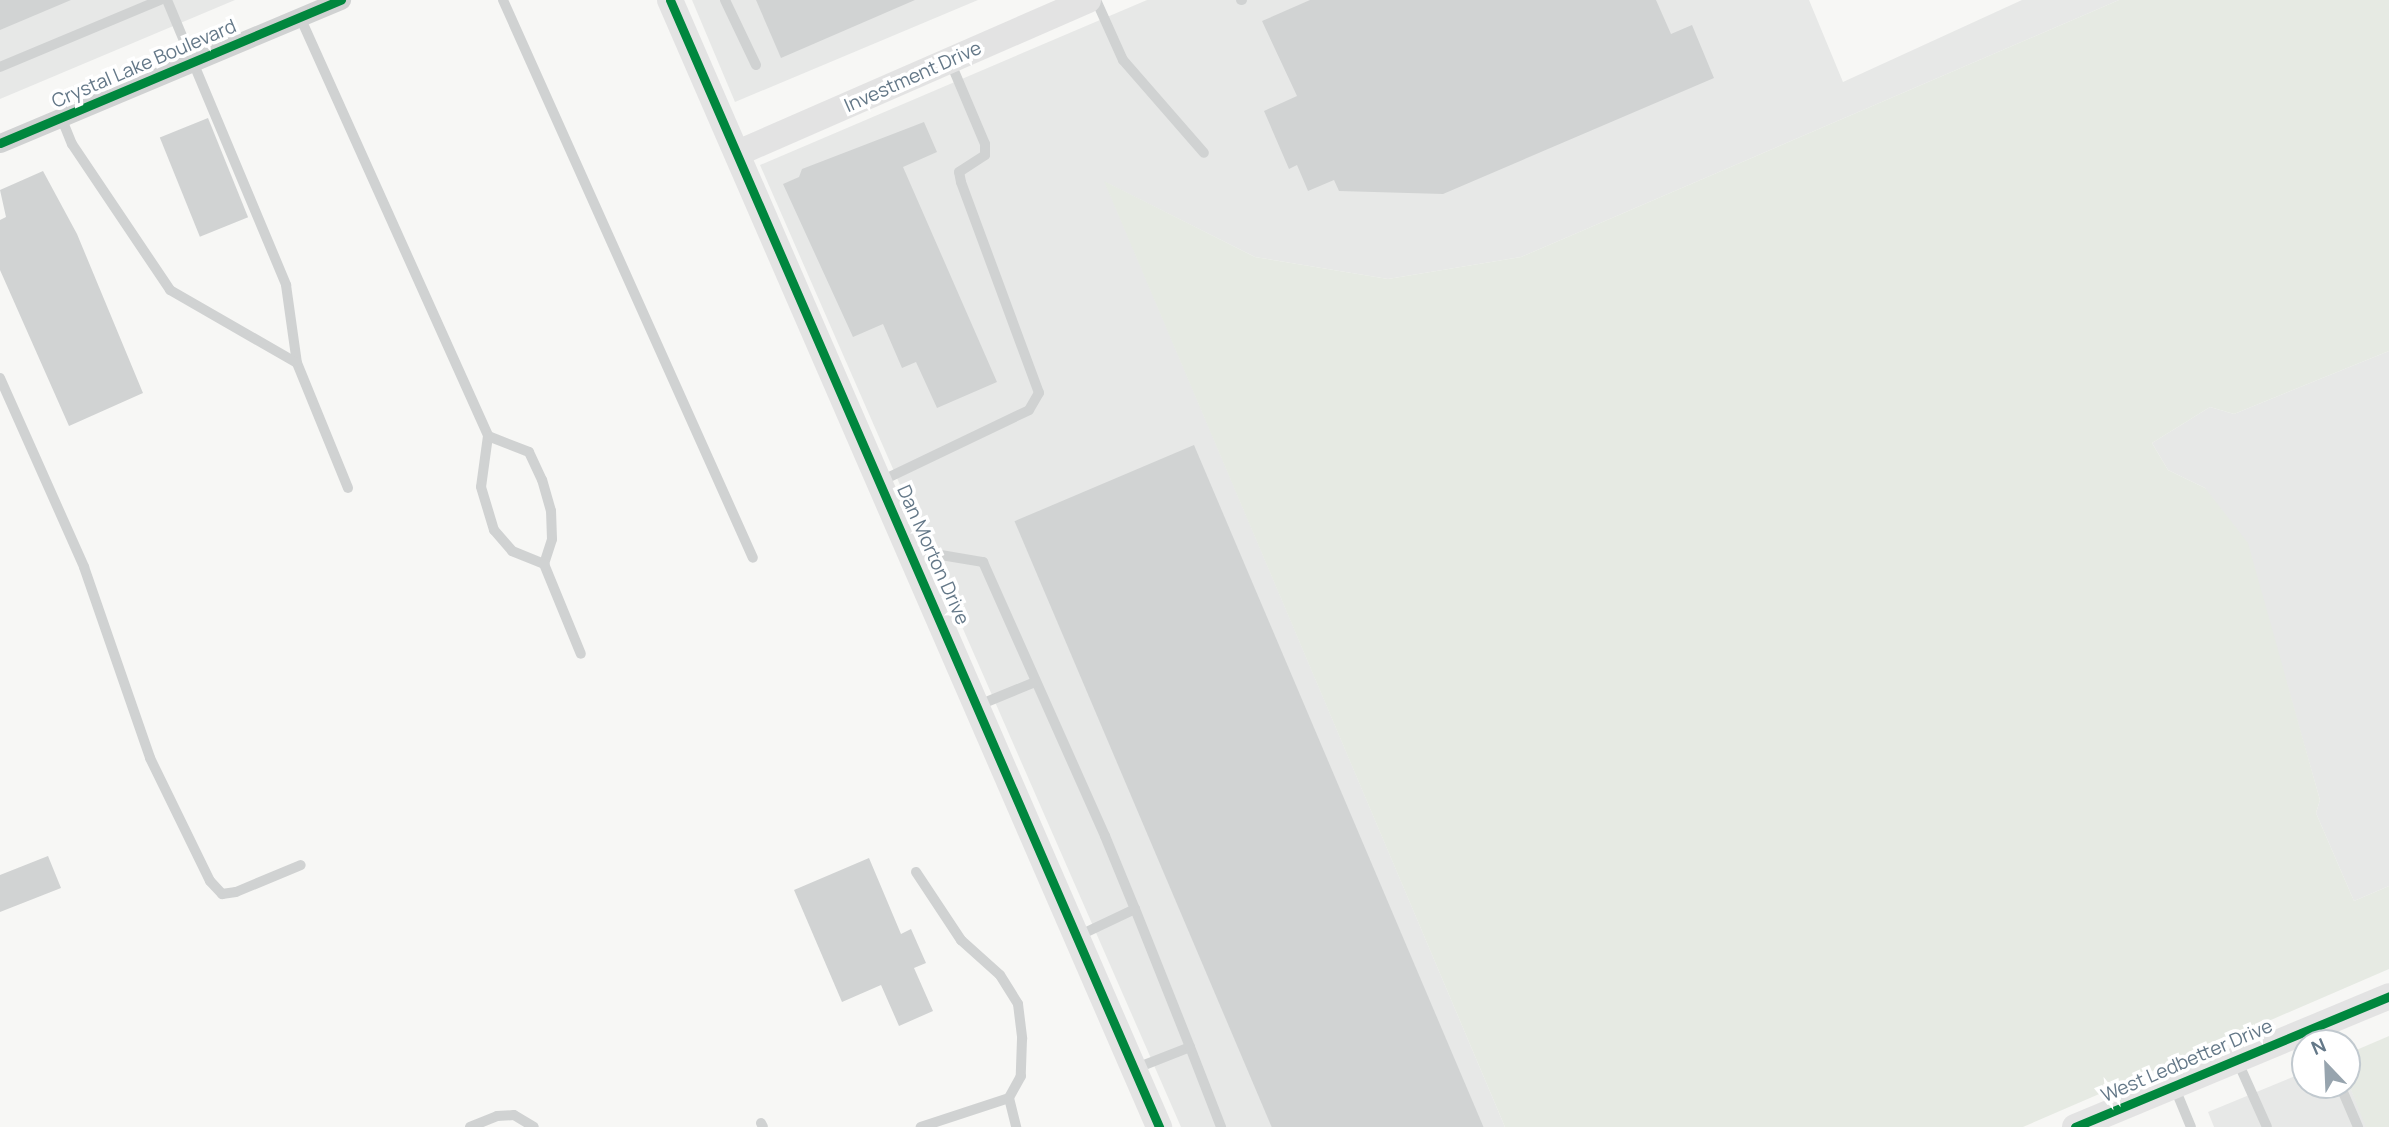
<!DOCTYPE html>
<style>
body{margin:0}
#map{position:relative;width:2389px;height:1127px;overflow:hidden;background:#f7f7f5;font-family:Manrope,sans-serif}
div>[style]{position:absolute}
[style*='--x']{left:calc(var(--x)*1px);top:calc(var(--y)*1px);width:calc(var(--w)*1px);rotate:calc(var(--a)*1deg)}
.built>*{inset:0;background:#e7e8e7}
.green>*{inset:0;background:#e6eae3}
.building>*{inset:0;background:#d1d3d3;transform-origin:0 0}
.lane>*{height:10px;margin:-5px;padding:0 5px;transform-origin:5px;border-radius:5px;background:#d0d2d2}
.street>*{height:19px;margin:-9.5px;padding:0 9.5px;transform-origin:9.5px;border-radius:9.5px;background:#d0d2d2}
.secondary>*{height:26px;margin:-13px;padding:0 13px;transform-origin:13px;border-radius:13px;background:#e3e3e3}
.cycleway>*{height:9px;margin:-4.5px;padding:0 4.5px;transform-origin:4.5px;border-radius:4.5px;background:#00873e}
span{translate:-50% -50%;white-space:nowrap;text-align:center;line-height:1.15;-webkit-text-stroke:7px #fff;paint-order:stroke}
.street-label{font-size:19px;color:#647888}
.north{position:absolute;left:2291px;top:1029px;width:70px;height:70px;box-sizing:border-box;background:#fff;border:2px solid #c1c9cf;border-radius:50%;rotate:337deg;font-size:19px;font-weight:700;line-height:28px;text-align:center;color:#647888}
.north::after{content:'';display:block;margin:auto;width:24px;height:32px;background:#97a4ae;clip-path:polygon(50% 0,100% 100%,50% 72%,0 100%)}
</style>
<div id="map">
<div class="built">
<i style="clip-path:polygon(0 0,235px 0,0 99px)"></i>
<i style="clip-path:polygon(692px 0,978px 0,735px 102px)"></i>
<i style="clip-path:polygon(1147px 0,1809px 0,1843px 82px,2022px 0,2119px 0,1521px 257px,1388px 279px,1255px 257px,1105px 182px,1505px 1127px,1181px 1127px,760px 165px)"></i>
<i style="clip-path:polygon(2389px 351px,2389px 886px,2354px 901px,2316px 813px,2320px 800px,2288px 688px,2205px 488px,2168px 470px,2152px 443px,2210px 407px,2234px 414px)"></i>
<i style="clip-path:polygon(2305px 1072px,2305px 1085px,2347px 1085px,2347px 1080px,2367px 1127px,2214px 1127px,2208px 1112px)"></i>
</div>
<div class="green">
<i style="clip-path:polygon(2119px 0,2389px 0,2389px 351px,2234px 414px,2210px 407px,2152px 443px,2168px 470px,2205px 488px,2248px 543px,2320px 800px,2316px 813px,2354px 901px,2389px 886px,2389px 969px,2023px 1127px,1505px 1127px,1104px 181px,1255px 257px,1388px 279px,1521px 257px)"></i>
<i style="clip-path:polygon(2389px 1036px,2389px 1127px,2366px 1127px,2347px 1080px,2347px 1054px)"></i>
</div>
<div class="building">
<i style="clip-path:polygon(0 0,71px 0,0 30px)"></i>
<i style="clip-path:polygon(756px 0,915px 0,781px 58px)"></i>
<i style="clip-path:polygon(1310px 0,1656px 0,1671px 34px,1692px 25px,1714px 78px,1443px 194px,1339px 191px,1334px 180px,1308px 191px,1297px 165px,1289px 169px,1264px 111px,1297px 96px,1262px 21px)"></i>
<i style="left:208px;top:118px;width:107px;height:52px;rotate:68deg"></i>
<i style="clip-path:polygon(924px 122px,937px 152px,903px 167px,997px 382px,937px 408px,916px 362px,902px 368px,883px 324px,853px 337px,783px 184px,799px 177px,802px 169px)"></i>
<i style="clip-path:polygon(43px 171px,77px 234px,143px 393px,69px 426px,0 270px,0 220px,6px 217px,0 190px)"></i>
<i style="left:1194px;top:445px;width:743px;height:195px;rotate:67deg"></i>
<i style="clip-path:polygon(48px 856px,61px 888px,0 912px,0 875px)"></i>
<i style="clip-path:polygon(869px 858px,901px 934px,911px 929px,926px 963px,914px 968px,933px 1011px,899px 1026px,881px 985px,842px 1002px,794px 890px)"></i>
</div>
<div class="lane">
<i style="--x:167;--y:0;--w:309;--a:67.3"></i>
<i style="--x:286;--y:285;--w:79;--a:82"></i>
<i style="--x:297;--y:363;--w:135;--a:67.8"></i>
<i style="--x:503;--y:0;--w:611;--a:65.87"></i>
<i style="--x:725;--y:0;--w:72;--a:64.5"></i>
<i style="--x:1096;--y:0;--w:66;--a:65.8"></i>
<i style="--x:1123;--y:60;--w:123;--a:48.9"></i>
<i style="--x:1241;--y:0;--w:1;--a:0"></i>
<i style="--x:300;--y:17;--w:459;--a:65.8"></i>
<i style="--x:488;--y:436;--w:51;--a:97.8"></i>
<i style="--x:481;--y:487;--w:45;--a:73.2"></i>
<i style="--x:494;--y:530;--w:28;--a:49"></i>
<i style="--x:512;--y:551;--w:35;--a:22"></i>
<i style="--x:544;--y:564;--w:26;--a:-72"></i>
<i style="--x:552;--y:539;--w:28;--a:-92"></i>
<i style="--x:551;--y:511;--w:32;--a:-106"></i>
<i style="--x:542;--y:480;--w:31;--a:-115"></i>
<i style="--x:529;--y:452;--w:44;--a:-158.7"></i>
<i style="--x:0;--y:67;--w:173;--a:-22.7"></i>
<i style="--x:61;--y:117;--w:29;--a:68"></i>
<i style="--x:72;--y:144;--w:176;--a:56.1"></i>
<i style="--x:170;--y:290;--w:146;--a:29.9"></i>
<i style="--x:0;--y:378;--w:207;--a:66"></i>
<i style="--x:84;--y:567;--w:202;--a:70.9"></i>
<i style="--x:150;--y:758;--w:137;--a:64"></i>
<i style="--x:210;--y:881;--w:18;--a:47"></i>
<i style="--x:222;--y:894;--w:14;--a:-8"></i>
<i style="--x:236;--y:892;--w:70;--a:-22.6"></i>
<i style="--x:881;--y:481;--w:164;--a:-25.6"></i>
<i style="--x:1029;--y:410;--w:20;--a:-60"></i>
<i style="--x:1039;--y:393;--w:225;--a:-110.3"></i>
<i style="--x:961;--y:182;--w:10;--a:-101"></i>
<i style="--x:959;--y:172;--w:31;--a:-33"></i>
<i style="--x:985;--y:155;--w:11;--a:-90"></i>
<i style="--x:985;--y:144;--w:90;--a:-112.9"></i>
<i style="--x:917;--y:563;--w:20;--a:-27"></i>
<i style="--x:935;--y:554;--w:49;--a:9.5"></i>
<i style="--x:983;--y:562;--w:300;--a:66"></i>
<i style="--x:1105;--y:836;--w:79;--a:67.7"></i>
<i style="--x:1135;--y:909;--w:63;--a:154.7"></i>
<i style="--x:544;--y:564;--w:97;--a:67.7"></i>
<i style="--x:979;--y:705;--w:61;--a:-22.3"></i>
<i style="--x:916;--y:872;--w:82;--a:56.5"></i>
<i style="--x:961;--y:940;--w:52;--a:41.9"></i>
<i style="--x:1000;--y:975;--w:34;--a:58"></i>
<i style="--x:1018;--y:1004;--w:35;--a:83"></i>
<i style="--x:1022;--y:1039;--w:37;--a:92"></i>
<i style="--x:1021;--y:1076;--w:25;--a:119"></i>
<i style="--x:1009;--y:1098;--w:93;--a:161.8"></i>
<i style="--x:1190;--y:1047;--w:86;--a:68.8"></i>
<i style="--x:2237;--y:1060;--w:73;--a:65.9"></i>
<i style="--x:1134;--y:1069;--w:60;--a:-21.4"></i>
<i style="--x:1190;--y:1047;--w:149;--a:-111.7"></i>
<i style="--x:2340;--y:1085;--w:46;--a:66.8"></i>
<i style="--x:2174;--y:1086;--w:44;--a:67.5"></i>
<i style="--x:1009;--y:1098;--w:30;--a:76"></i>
<i style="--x:761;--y:1123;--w:4;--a:63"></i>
<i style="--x:470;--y:1127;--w:29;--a:-22"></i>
<i style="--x:497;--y:1116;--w:17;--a:-3"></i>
<i style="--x:514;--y:1115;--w:23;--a:31"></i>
</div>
<div class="street">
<i style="--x:0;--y:143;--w:370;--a:-22.8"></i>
</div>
<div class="secondary">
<i style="--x:670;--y:0;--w:1229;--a:66.54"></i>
<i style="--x:738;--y:153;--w:382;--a:-23.6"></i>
<i style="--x:2075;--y:1127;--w:340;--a:-22.6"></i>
</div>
<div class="cycleway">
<i style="--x:670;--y:0;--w:1229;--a:66.54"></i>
<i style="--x:0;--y:143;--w:370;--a:-22.8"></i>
<i style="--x:2075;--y:1127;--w:340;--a:-22.6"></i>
</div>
<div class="street-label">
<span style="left:144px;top:64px;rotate:-23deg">Crystal Lake Boulevard</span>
<span style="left:913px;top:77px;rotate:-24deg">Investment Drive</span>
<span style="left:933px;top:555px;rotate:66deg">Dan Morton Drive</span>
<span style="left:2187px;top:1061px;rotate:-23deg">West Ledbetter Drive</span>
</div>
<div class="north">N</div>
</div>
